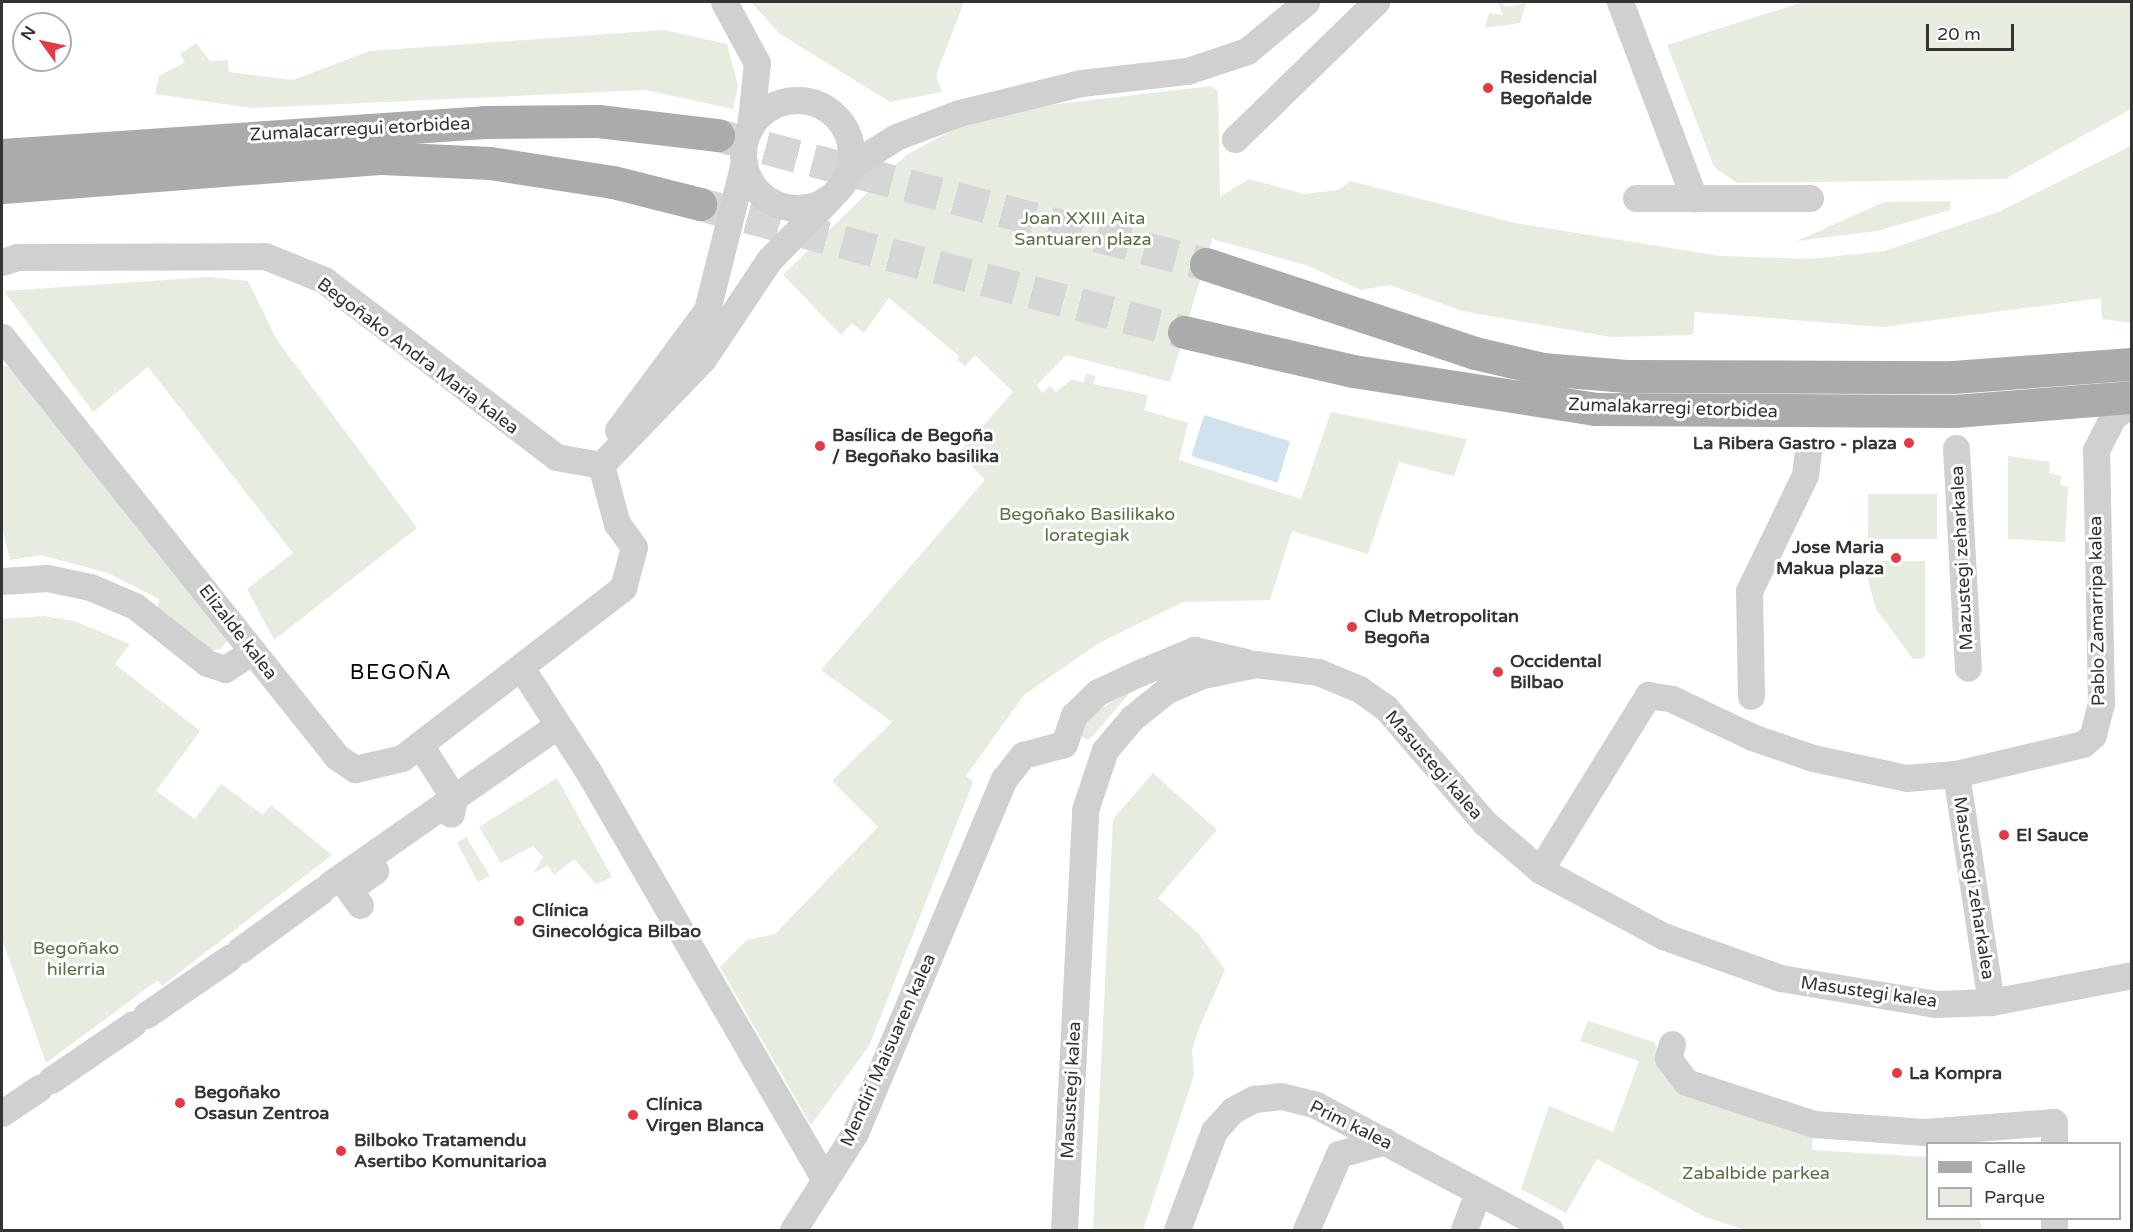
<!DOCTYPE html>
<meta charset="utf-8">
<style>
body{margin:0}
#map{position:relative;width:2133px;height:1232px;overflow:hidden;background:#fff;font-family:"Varela Round",sans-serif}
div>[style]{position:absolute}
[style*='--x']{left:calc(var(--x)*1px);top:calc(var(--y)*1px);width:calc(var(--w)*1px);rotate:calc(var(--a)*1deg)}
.green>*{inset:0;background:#e6ecdf;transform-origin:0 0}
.water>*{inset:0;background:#cfe2ee;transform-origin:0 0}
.primary-tunnel>*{height:33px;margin-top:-16.5px;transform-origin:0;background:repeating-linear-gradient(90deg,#d6d6d6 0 33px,transparent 0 49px)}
.street>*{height:27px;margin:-13.5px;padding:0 13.5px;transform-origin:13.5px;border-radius:13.5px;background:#d0d0d0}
.street>.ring{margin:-13.5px;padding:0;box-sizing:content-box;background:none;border:27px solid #d0d0d0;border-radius:50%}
.primary>*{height:33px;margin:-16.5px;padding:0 16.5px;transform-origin:16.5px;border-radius:16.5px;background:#ababab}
.dots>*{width:16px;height:16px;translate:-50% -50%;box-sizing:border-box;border:3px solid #fff;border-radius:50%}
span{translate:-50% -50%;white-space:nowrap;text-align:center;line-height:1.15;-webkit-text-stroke:6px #fff;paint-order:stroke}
.poi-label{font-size:18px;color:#333;font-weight:700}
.left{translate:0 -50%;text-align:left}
.right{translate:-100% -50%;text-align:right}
.street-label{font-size:18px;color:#333}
.park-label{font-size:18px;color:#56703f}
.quarter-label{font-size:21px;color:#000;letter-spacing:1.5px}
.frame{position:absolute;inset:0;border:3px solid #333;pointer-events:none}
.legend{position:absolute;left:1926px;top:1142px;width:195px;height:78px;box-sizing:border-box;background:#fff;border:2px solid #adadad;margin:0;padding:8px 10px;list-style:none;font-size:18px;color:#333}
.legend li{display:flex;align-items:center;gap:12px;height:30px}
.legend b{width:30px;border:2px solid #adadad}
.north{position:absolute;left:12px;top:12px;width:60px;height:60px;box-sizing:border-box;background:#fff;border:2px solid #adadad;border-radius:50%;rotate:303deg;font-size:16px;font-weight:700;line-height:24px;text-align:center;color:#333}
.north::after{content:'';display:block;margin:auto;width:21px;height:27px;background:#e63946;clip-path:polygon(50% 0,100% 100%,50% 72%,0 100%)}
.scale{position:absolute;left:1926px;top:24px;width:88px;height:27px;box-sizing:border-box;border:3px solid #333;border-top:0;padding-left:8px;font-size:18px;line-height:21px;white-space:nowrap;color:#333;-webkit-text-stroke:4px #fff;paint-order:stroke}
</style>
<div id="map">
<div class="green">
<i style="clip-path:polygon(751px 2px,964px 2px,936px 75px,942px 92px,890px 102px,780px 34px)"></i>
<i style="clip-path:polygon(1498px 2px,1507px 7px,1526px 3px,1520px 23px,1485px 28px,1489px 13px,1503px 15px)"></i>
<i style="clip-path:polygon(1803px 2px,2131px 2px,2131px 109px,2005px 179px,1737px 183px,1714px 167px,1667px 45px)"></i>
<i style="clip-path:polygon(664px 30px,727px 44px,738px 86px,733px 109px,645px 90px,252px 108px,155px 94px,159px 76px,185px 62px,180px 54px,196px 43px,210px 61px,228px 60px,229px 72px,293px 80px,370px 51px)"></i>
<i style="clip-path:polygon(1211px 86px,1218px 91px,1220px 197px,1249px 179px,1304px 194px,1338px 190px,1350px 181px,1515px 223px,1720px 256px,1809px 259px,1885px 251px,1998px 212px,2131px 146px,2132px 323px,2102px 319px,2101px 298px,1882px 327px,1695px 312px,1693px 335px,1611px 337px,1462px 311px,1390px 285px,1361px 290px,1306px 265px,1212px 239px,1170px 382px,1066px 355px,1037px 385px,1042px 393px,1050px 386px,1056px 392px,1072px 379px,1084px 383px,1086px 373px,1096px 377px,1093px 384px,1148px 395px,1144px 410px,1188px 423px,1179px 460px,1301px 499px,1331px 412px,1467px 439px,1454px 476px,1399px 462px,1368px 554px,1292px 531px,1270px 600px,1183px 602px,1099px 643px,1024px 695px,966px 776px,973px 782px,869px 1046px,811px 1125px,720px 967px,747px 940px,775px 934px,878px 827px,832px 781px,892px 722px,821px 670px,985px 480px,959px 453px,1013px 392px,975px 355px,965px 366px,957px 360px,959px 356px,889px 298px,864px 333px,852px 323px,841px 335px,783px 275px,906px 155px,961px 126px,1041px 106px)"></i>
<i style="clip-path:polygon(1951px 201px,1950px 210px,1877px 231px,1797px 241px,1884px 202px)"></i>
<i style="clip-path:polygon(210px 277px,248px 281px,277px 340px,417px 528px,274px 640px,247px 589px,293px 553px,148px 367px,93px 412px,4px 291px)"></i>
<i style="clip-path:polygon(2px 366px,12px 367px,16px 377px,27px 373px,229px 639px,220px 649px,210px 651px,157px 614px,159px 599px,108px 573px,41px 555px,10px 560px,2px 527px)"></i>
<i style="clip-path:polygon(2008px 456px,2050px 462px,2049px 473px,2061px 476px,2060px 485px,2068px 487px,2065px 542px,2008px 539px)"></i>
<i style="left:1937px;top:494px;width:45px;height:69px;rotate:90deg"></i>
<i style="clip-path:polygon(1863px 561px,1925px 561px,1925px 658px,1913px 659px,1876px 609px)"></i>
<i style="clip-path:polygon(44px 616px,74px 621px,130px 644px,115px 664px,200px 731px,156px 791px,195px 819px,221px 784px,263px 815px,271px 805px,332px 855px,162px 986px,158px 980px,46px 1063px,2px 939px,2px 619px)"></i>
<i style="clip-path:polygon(1133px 689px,1093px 736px,1087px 740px,1077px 733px,1082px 720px)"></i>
<i style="clip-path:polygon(1153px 773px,1217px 830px,1158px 898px,1199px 934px,1225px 970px,1199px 1028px,1192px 1050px,1194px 1075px,1143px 1230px,1093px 1230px,1113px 819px)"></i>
<i style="clip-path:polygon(557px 778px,612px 877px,596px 884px,574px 859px,554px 875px,548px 865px,534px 873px,543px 857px,533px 846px,501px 863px,479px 827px)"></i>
<i style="clip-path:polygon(466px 837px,490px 876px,478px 882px,457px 843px)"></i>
<i style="clip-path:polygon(1588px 1021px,1654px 1042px,1681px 1091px,1813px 1130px,1812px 1150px,1927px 1157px,1928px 1218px,1979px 1219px,1983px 1230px,1746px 1230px,1705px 1217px,1597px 1159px,1566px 1213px,1521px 1189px,1549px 1106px,1613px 1132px,1639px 1061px,1580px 1041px)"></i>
</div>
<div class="water">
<i style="left:1204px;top:415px;width:90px;height:43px;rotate:17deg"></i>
</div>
<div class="primary-tunnel">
<i style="--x:718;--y:135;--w:505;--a:14.81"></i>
<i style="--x:700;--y:204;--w:501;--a:14.81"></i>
</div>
<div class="street">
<i style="--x:724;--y:2;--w:69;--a:61.6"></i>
<i style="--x:757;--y:63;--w:65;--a:96.1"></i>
<i style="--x:1620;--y:2;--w:210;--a:69.3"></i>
<i class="ring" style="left:743px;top:100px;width:81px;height:81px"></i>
<i style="--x:1235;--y:139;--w:197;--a:-44.2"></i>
<i style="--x:850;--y:166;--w:54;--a:-32.2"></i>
<i style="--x:896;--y:137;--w:67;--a:-20.9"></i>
<i style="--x:959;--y:113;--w:126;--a:-13.8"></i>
<i style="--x:1081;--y:83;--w:107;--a:-6.5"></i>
<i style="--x:1187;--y:71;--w:63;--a:-18.4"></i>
<i style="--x:1247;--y:51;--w:77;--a:-39.7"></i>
<i style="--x:1636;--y:198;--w:174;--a:0"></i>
<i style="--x:2;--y:262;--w:16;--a:-18"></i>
<i style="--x:17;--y:257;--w:248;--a:-0.2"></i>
<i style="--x:265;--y:256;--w:64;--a:22.1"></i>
<i style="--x:324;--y:280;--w:292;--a:37.3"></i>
<i style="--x:556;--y:457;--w:46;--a:10.1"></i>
<i style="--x:601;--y:465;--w:147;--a:-46.1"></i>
<i style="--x:703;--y:359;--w:119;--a:-56.3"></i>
<i style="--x:769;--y:260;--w:86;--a:-45.5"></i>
<i style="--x:2;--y:337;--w:537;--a:51.42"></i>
<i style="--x:337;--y:757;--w:22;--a:34"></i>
<i style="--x:355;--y:769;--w:48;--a:-13.2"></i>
<i style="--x:402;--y:758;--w:279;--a:-37.6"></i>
<i style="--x:623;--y:588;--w:42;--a:-75"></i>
<i style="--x:634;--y:547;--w:29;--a:-126"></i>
<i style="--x:617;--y:524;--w:61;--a:-105.2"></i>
<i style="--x:618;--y:430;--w:149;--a:-53.4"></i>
<i style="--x:707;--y:310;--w:152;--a:-75.9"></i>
<i style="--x:1956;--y:448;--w:220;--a:86.9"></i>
<i style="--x:2;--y:581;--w:45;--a:-3.8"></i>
<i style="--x:47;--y:578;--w:44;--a:11.8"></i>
<i style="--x:90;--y:587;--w:49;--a:22.9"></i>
<i style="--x:135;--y:606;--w:92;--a:38.4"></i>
<i style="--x:207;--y:663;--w:19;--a:18"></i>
<i style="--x:225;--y:669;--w:33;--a:-33"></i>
<i style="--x:522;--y:669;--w:121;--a:57.1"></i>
<i style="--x:588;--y:771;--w:473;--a:59.9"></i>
<i style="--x:1751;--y:696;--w:105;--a:-91.1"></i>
<i style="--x:1749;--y:591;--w:129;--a:-64.2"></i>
<i style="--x:1805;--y:475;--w:23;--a:-83"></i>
<i style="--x:1064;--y:744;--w:31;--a:-71"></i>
<i style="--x:1074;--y:715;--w:33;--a:-44"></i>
<i style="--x:1098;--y:692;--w:45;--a:-24.9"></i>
<i style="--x:1139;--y:673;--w:60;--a:-22.7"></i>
<i style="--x:1194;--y:650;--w:53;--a:13"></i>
<i style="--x:420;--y:745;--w:63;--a:57.3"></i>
<i style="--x:454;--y:798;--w:16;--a:101"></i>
<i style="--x:1956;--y:774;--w:231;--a:81.3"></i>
<i style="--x:1540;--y:870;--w:206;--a:-58.3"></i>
<i style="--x:1648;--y:695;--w:24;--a:9"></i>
<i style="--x:1672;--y:699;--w:89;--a:25.4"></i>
<i style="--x:1752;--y:737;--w:65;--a:19"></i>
<i style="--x:1813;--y:758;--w:95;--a:12.1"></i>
<i style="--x:1906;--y:778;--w:50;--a:-4.6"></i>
<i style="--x:1956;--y:774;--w:130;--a:-13.3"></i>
<i style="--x:2083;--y:744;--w:13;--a:-42"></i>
<i style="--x:2093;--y:735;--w:32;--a:-76"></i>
<i style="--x:2101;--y:704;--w:254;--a:-91.1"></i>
<i style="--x:2096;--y:450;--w:37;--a:-63"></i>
<i style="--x:2113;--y:417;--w:24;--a:-38"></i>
<i style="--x:330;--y:884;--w:273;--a:-34.9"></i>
<i style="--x:360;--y:905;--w:19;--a:-125"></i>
<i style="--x:349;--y:889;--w:32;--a:-35"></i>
<i style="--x:240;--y:950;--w:100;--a:-36.1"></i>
<i style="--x:146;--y:1015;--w:101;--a:-34.5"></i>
<i style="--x:1672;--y:1044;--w:15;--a:106"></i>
<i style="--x:1668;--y:1058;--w:30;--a:53"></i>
<i style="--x:1686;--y:1082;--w:135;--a:18.2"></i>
<i style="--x:1814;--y:1124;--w:110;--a:4.2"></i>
<i style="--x:1924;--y:1132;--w:130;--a:-4.4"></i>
<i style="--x:2054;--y:1122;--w:22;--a:90"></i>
<i style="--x:51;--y:1080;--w:99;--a:-34.3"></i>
<i style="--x:2;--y:1113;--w:45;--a:-34"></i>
<i style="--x:793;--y:1230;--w:115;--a:-57.4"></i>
<i style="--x:855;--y:1133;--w:384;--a:-67.2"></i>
<i style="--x:1004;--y:779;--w:31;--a:-52"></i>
<i style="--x:1023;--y:755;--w:42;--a:-15"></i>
<i style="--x:1064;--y:1230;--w:421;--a:-87.1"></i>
<i style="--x:1085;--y:810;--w:63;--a:-71.6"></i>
<i style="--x:1105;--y:750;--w:42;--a:-49.8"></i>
<i style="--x:1132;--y:718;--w:45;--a:-38.7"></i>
<i style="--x:1167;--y:690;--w:39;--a:-23"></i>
<i style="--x:1203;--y:675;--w:54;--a:-11.7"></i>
<i style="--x:1256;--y:664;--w:63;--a:7.4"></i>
<i style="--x:1318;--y:672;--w:44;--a:22.5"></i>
<i style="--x:1359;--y:689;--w:33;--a:35"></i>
<i style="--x:1386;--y:708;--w:152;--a:49.3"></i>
<i style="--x:1485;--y:823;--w:72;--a:40.5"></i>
<i style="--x:1540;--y:870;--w:140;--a:28.2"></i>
<i style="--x:1663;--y:936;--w:124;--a:19.7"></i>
<i style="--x:1780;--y:978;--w:157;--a:9.5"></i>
<i style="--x:1935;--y:1004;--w:56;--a:-2"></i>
<i style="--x:1991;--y:1002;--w:144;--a:-10.8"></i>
<i style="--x:1177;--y:1230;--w:106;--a:-69.5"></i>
<i style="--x:1214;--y:1131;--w:28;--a:-48"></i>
<i style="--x:1233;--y:1110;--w:24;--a:-28"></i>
<i style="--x:1254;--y:1099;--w:27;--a:-6"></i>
<i style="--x:1281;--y:1096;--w:36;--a:14"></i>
<i style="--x:1316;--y:1105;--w:265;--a:28.1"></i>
<i style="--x:1306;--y:1230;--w:83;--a:-66.5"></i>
<i style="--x:1339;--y:1154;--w:48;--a:-15.8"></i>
<i style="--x:1464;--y:1230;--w:40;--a:-69.8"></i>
<i style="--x:2054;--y:1230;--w:12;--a:-90"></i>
</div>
<div class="primary">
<i style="--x:2;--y:155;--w:483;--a:-3.9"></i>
<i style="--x:484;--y:122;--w:114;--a:-0.5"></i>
<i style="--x:598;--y:121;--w:121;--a:6.7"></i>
<i style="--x:2;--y:187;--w:381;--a:-4.4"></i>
<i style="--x:382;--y:158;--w:108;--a:2.7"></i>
<i style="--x:490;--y:163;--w:124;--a:8.8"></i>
<i style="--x:613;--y:182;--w:90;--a:14.2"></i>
<i style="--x:1206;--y:264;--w:283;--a:18.3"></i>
<i style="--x:1475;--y:353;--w:70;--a:13.2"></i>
<i style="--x:1543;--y:369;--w:83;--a:4.8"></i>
<i style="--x:1626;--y:376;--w:327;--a:0.2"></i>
<i style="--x:1953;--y:377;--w:179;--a:-4.2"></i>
<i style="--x:1184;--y:332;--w:173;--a:13"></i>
<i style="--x:1353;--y:371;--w:245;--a:8.9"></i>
<i style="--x:1595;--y:409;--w:359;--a:0.3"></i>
<i style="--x:1954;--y:411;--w:179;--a:-4.5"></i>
</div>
<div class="dots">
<i style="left:1488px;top:88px;background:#e63946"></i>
<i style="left:1909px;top:443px;background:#e63946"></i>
<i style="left:820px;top:446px;background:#e63946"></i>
<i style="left:1896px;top:558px;background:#e63946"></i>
<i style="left:1352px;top:627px;background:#e63946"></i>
<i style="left:1498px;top:672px;background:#e63946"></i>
<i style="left:2004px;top:835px;background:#e63946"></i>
<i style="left:519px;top:921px;background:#e63946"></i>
<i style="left:1897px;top:1073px;background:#e63946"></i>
<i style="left:180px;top:1103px;background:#e63946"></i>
<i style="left:633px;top:1115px;background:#e63946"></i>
<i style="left:341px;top:1151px;background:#e63946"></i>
</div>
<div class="poi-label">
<span class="left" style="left:1500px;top:88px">Residencial<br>Begoñalde</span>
<span class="left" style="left:832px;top:446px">Basílica de Begoña<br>/ Begoñako basilika</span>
<span class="right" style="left:1897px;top:443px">La Ribera Gastro - plaza</span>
<span class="right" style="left:1884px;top:558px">Jose Maria<br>Makua plaza</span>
<span class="left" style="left:1364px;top:627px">Club Metropolitan<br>Begoña</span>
<span class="left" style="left:1510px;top:672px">Occidental<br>Bilbao</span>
<span class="left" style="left:2016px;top:835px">El Sauce</span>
<span class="left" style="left:532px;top:921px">Clínica<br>Ginecológica Bilbao</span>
<span class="left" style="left:1909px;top:1073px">La Kompra</span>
<span class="left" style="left:194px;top:1103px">Begoñako<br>Osasun Zentroa</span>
<span class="left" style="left:646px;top:1115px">Clínica<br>Virgen Blanca</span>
<span class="left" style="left:354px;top:1151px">Bilboko Tratamendu<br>Asertibo Komunitarioa</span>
</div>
<div class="street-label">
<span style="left:360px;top:129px;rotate:-3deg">Zumalacarregui etorbidea</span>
<span style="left:418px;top:356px;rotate:37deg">Begoñako Andra Maria kalea</span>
<span style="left:1673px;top:408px;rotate:2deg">Zumalakarregi etorbidea</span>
<span style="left:1962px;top:558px;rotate:-93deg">Mazustegi zeharkalea</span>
<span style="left:2097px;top:611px;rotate:-91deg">Pablo Zamarripa kalea</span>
<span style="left:238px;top:632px;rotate:52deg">Elizalde kalea</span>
<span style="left:1434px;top:765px;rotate:49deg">Masustegi kalea</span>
<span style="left:1974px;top:888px;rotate:81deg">Masustegi zeharkalea</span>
<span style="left:1869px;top:992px;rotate:8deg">Masustegi kalea</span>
<span style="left:888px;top:1050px;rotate:-66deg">Mendiri Maisuaren kalea</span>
<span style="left:1071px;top:1090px;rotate:-87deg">Masustegi kalea</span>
<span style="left:1351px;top:1125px;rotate:26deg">Prim kalea</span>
</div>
<div class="park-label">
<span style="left:1083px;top:229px">Joan XXIII Aita<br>Santuaren plaza</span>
<span style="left:1087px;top:525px">Begoñako Basilikako<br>lorategiak</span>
<span style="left:76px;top:959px">Begoñako<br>hilerria</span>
<span style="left:1756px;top:1173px">Zabalbide parkea</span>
</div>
<div class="quarter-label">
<span style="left:401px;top:673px">BEGOÑA</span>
</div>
<div class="frame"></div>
<ul class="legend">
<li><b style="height:8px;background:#ababab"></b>Calle</li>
<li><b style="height:16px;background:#e6ecdf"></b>Parque</li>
</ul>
<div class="north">N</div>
<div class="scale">20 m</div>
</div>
